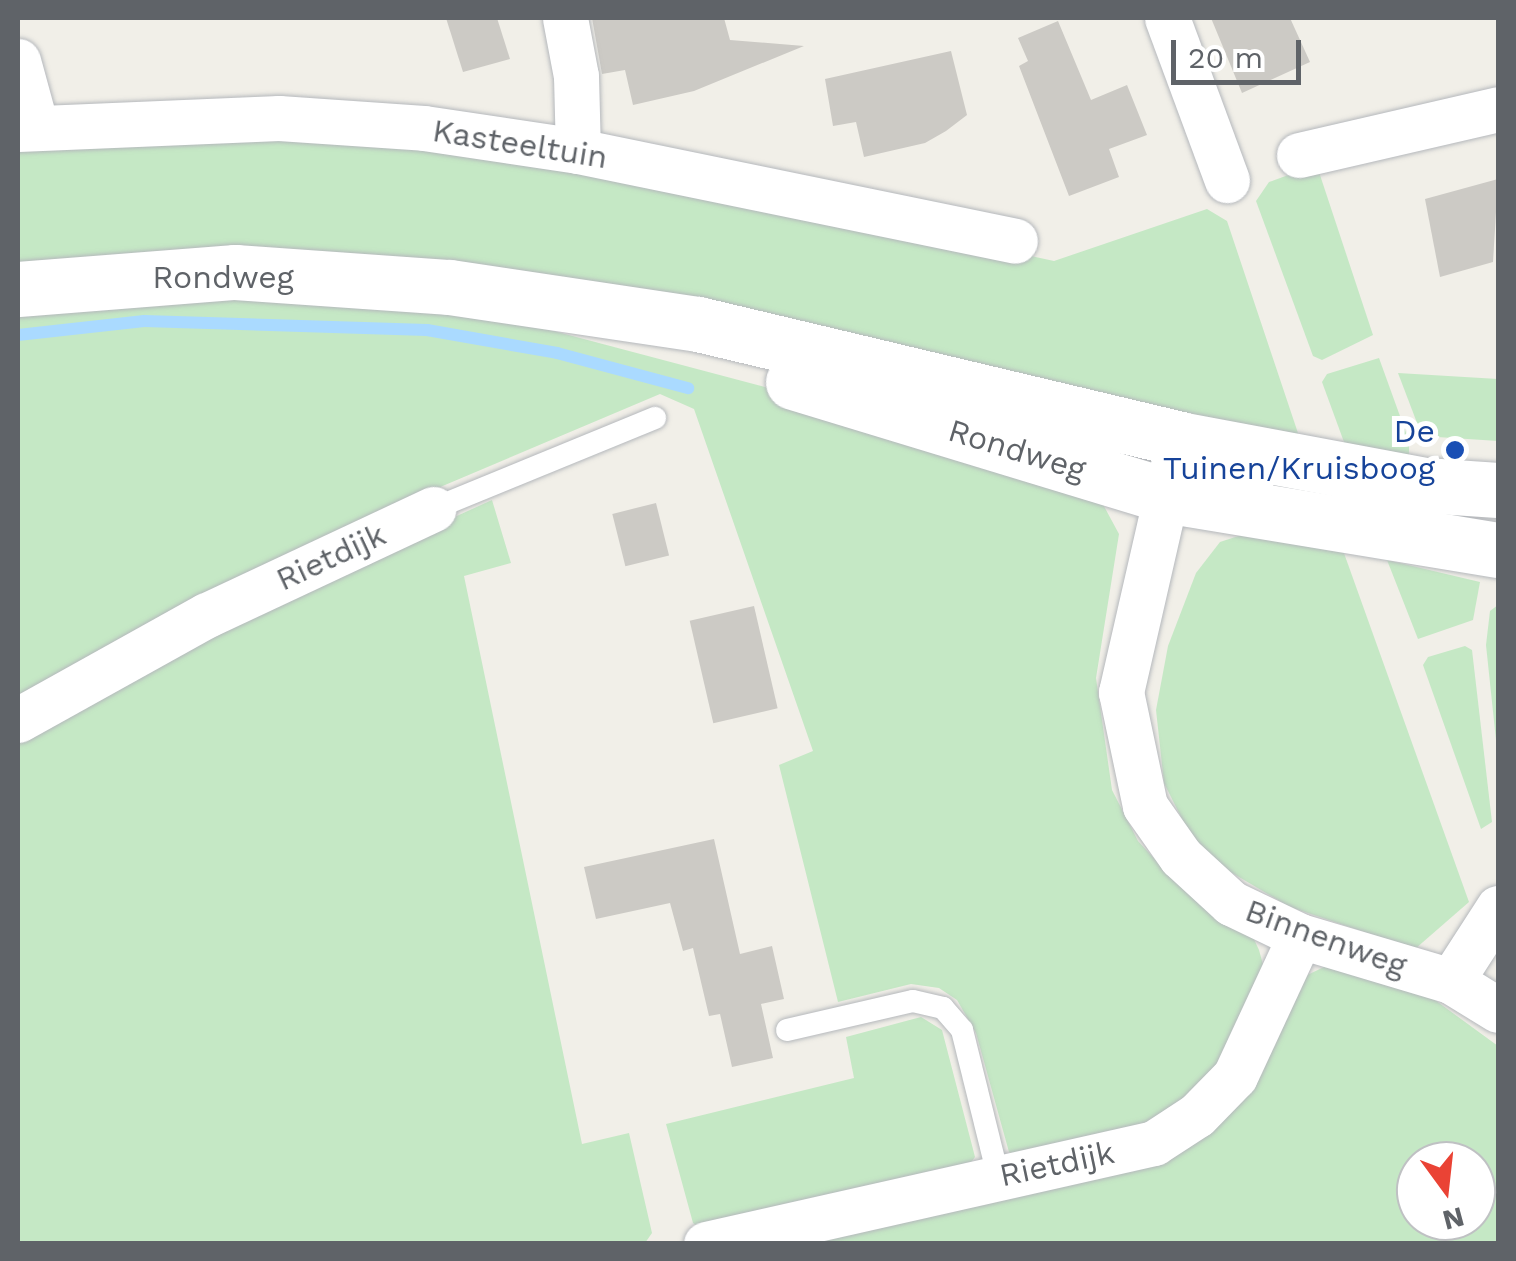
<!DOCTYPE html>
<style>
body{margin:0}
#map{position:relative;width:1516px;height:1261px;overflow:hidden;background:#f1efe8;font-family:"Work Sans",sans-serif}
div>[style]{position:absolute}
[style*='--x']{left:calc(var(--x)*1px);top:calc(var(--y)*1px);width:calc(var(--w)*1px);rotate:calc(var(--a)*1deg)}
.green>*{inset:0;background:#c5e8c5}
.stream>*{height:12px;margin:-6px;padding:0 6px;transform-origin:6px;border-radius:6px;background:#aadaff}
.building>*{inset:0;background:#cccac5;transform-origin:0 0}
.roads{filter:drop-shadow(0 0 2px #b5b8bc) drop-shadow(0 0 2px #b5b8bc)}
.service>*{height:22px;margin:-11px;padding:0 11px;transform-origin:11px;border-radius:11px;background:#fff}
.minor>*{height:45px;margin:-22.5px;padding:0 22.5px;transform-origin:22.5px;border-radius:22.5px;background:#fff}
.secondary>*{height:55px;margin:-27.5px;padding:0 27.5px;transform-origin:27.5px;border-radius:27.5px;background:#fff}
.dots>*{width:28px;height:28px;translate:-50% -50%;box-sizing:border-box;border:5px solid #fff;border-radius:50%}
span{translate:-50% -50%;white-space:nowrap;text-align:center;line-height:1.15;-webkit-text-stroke:10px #fff;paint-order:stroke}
.street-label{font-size:32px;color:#5f6368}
.transit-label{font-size:32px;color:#164399}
.right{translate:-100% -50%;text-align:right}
.frame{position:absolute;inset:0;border:20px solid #5f6368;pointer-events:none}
.north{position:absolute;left:1396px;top:1141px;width:100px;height:100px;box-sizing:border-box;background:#fff;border:2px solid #bfc1c3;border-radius:50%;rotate:165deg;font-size:28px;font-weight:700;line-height:40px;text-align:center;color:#5f6368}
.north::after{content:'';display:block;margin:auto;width:35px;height:45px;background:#ea4335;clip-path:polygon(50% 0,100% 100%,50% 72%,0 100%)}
.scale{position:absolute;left:1171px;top:40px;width:130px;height:45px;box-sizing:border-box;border:5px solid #5f6368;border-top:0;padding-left:12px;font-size:30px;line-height:35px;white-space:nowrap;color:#5f6368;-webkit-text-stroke:8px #fff;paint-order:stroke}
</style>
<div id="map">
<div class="green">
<i style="clip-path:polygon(265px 130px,546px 151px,1054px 261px,1207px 209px,1227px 221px,1305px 454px,814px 345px,18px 265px,18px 139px)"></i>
<i style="clip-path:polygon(1310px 167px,1319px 172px,1373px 335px,1322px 360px,1313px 356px,1256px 201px,1269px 182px)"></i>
<i style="clip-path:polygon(174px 296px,407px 306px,531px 325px,799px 396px,1099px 497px,1119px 534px,1096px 678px,1112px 790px,1138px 841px,1172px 878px,1251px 933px,1259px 950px,1264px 968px,1231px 1055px,1148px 1130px,1022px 1161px,1009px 1152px,976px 1033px,957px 1000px,939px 988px,911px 984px,838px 1002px,779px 765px,813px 751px,694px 409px,660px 394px,374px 515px,18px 705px,18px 313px)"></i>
<i style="clip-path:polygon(1379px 358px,1409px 441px,1409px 455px,1348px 453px,1322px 382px,1327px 374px)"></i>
<i style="clip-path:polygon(1398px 373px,1498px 379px,1498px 441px,1422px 436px)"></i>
<i style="clip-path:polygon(492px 500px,511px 563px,464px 576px,582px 1144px,629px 1133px,652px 1233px,645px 1243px,18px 1243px,18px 740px,307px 584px)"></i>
<i style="clip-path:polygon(1260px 529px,1340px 542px,1469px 902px,1415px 949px,1290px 907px,1217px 864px,1190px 835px,1164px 783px,1156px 710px,1168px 646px,1196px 573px,1220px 542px)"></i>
<i style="clip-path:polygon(1387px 560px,1480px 582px,1473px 620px,1418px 639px)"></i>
<i style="clip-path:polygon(1498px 605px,1498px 759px,1486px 645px,1490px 611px)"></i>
<i style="clip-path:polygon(1465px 646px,1472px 650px,1492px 822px,1481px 829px,1423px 665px,1428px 657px)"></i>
<i style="clip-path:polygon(evenodd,1326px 966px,1424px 992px,1498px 1046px,1498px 1243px,787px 1244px,1138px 1163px,1295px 981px,1326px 966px,1416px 1161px,1476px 1161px,1476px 1221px,1416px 1221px,1416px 1161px)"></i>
<i style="clip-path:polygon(921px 1017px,942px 1030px,975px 1157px,962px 1175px,708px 1233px,693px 1223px,666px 1124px,854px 1078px,846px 1037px)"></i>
</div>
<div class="stream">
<i style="--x:18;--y:335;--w:127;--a:-6.3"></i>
<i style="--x:144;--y:321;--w:283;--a:1.8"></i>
<i style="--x:427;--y:330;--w:132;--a:10"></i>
<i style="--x:557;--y:353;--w:136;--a:15"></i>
</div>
<div class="building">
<i style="clip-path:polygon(446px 18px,497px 18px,510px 59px,463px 72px)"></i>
<i style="clip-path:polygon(592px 18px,724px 18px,730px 40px,804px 46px,694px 91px,633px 105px,625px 70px,602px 74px)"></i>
<i style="clip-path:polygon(1211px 18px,1290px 18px,1310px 62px,1242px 93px)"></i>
<i style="clip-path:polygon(1058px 21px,1091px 100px,1127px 85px,1147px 135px,1109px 149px,1119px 177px,1069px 196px,1019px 66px,1028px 61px,1018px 38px)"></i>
<i style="clip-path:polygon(951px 51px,967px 115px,946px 131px,925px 143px,864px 157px,856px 122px,833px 126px,825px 79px)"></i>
<i style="clip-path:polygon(1498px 179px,1493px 262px,1440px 277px,1425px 199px)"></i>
<i style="left:656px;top:503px;width:54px;height:45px;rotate:76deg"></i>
<i style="left:754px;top:606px;width:105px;height:66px;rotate:77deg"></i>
<i style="clip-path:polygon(714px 839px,740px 954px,772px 946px,784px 999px,761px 1004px,773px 1058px,732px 1067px,720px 1014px,709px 1016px,693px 948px,683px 951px,670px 903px,596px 919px,584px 867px)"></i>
</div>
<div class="roads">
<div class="service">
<i style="--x:433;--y:509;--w:240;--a:-22.3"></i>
<i style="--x:787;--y:1030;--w:129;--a:-13"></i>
<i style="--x:913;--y:1001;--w:31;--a:13"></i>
<i style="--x:943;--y:1008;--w:29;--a:49"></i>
<i style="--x:962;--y:1030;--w:150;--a:76.1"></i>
</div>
<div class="minor">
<i style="--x:565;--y:18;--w:59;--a:79.3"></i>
<i style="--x:576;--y:76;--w:75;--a:88.5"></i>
<i style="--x:1167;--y:18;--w:173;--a:69.7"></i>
<i style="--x:18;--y:61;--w:68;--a:74.7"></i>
<i style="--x:18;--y:129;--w:261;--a:-2.4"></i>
<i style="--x:279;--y:118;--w:145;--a:3.9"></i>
<i style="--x:424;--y:128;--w:156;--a:8.5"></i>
<i style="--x:578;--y:151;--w:446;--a:11.6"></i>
<i style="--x:1299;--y:155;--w:204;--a:-13"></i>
<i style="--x:1179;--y:439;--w:260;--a:102.9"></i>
<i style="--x:1121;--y:692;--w:116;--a:78.1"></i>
<i style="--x:1145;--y:806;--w:62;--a:54.8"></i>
<i style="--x:1181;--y:857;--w:68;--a:42.6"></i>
<i style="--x:1231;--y:903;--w:76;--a:25.6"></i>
<i style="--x:1300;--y:936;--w:158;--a:16.6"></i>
<i style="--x:1451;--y:981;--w:55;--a:31.7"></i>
<i style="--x:18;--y:720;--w:216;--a:-29.1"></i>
<i style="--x:207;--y:615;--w:250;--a:-25.1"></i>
<i style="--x:1451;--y:981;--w:87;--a:-57.2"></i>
<i style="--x:706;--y:1244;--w:459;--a:-12.7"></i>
<i style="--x:1154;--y:1143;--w:51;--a:-33.1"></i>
<i style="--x:1197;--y:1115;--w:54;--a:-45.7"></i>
<i style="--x:1235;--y:1076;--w:154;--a:-65.1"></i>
</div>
<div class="secondary">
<i style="--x:18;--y:289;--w:218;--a:-4.5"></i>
<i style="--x:235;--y:272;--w:216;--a:4"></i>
<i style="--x:450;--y:287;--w:251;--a:8.5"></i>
<i style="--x:698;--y:324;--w:495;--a:13.4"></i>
<i style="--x:1179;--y:439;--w:249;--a:10.6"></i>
<i style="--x:1424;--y:485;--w:74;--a:3.9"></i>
<i style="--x:793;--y:382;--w:389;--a:16.9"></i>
<i style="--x:1165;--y:495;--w:338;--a:9.4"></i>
</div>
</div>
<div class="dots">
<i style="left:1455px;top:450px;background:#1a4fb4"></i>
</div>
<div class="street-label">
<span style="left:520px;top:144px;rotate:9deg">Kasteeltuin</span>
<span style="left:223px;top:277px">Rondweg</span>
<span style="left:1017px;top:450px;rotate:17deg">Rondweg</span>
<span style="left:331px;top:557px;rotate:-25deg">Rietdijk</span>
<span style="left:1326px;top:938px;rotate:20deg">Binnenweg</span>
<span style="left:1057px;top:1164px;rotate:-12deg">Rietdijk</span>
</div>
<div class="transit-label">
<span class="right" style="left:1435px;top:450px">De<br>Tuinen/Kruisboog</span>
</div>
<div class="frame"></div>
<div class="north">N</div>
<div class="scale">20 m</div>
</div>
